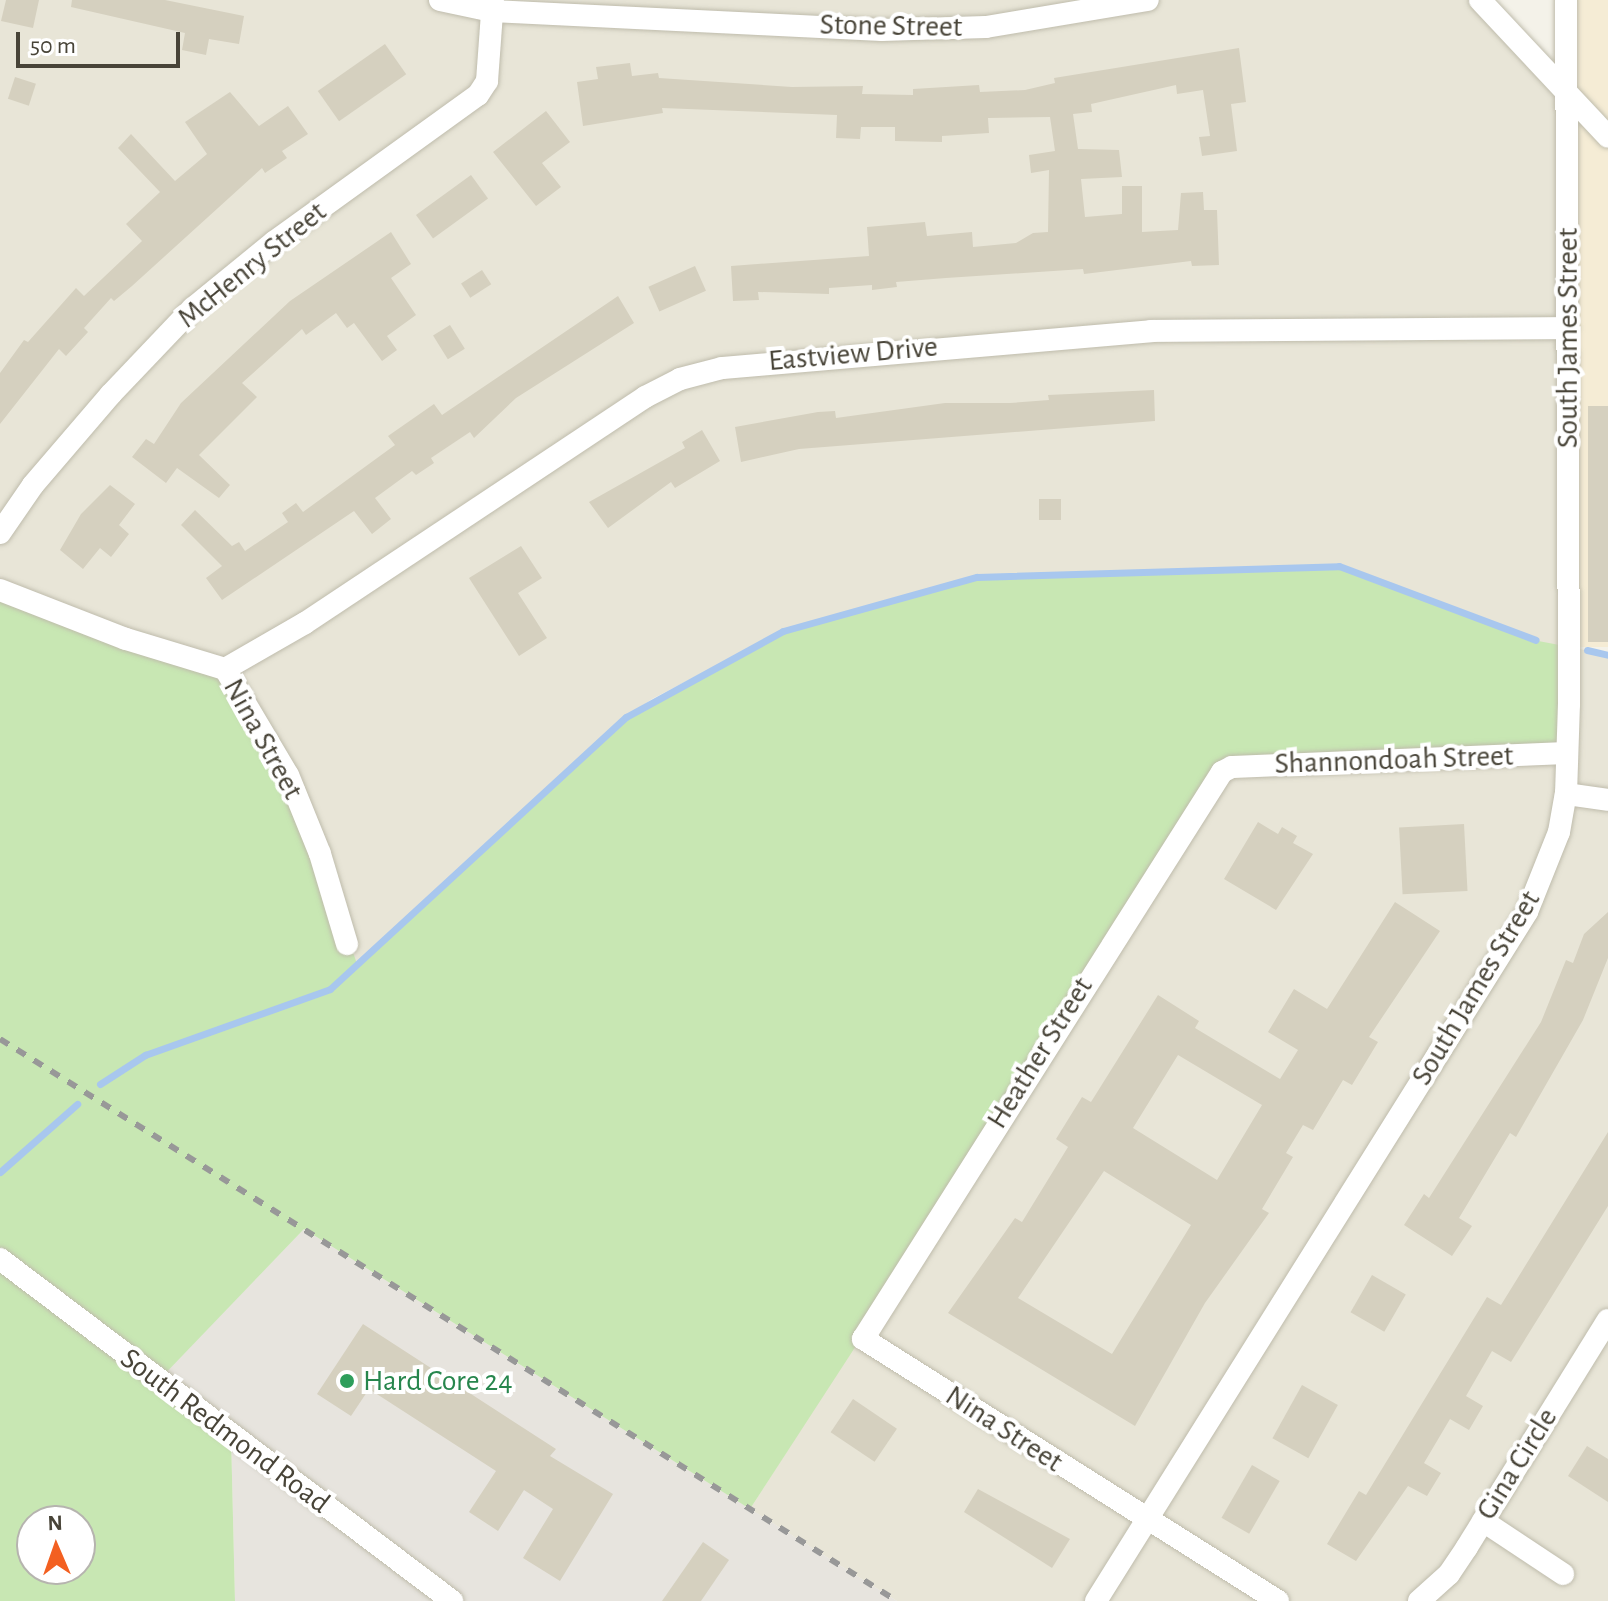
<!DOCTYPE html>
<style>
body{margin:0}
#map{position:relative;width:1608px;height:1601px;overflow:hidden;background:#f4f2e9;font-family:"Alegreya Sans",sans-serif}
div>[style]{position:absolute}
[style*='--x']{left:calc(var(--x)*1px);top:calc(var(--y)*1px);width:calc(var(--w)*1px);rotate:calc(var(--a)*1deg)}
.residential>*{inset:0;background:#e8e5d7}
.commercial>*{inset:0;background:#f5ecd5;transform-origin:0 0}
.industrial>*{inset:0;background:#e7e4de}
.green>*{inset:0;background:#c8e7b3}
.stream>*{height:7px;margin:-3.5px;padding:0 3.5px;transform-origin:3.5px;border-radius:3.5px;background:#a8c7ee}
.building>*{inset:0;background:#d5d0bf;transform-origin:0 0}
.roads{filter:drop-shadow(0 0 2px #bfbcac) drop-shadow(0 0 2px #bfbcac)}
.minor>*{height:22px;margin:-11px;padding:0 11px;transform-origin:11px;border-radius:11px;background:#fff}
.rail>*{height:6px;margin-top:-3px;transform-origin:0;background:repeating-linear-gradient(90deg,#989898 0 10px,transparent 0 20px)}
.dots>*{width:22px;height:22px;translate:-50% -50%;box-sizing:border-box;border:4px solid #fff;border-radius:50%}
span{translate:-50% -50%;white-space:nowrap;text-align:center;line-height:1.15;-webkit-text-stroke:8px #fff;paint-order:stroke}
.street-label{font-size:30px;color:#484438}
.leisure-label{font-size:30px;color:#27864d}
.left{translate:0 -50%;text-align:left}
.north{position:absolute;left:16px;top:1505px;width:80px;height:80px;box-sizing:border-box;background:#fff;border:2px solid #b6b4af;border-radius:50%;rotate:358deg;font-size:22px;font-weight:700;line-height:32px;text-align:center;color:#484438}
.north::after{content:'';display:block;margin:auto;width:28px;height:36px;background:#f36021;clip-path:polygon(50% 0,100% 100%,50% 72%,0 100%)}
.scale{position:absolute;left:16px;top:32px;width:164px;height:36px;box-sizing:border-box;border:4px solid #484438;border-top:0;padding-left:10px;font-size:24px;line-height:28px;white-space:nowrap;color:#484438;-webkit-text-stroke:6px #fff;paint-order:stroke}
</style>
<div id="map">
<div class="residential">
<i style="clip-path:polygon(0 0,1480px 0,1568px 95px,1570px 647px,1608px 655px,1608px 1601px,897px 1601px,750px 1509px,1222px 772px,1533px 640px,1339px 566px,977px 577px,783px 631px,652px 699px,625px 717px,357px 967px,347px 944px,0 590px)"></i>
</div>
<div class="commercial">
<i style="left:1566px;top:0;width:42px;height:647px"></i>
</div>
<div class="industrial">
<i style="clip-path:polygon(304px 1229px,897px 1601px,235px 1601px,231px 1435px,158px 1380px)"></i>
</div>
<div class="green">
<i style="clip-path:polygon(evenodd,1339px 566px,1533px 640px,1570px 647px,1567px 753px,1232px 767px,750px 1509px,304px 1229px,158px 1381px,231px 1435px,235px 1601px,0 1601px,0 589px,225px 669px,313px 833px,358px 967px,626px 717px,783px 631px,977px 577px,1339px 566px,32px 1521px,80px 1521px,80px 1569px,32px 1569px,32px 1521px)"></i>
</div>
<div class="stream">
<i style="--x:1587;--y:650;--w:22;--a:13"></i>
<i style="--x:100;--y:1084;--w:54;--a:-32.8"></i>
<i style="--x:145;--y:1055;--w:196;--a:-19.6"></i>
<i style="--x:330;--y:989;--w:402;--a:-42.6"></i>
<i style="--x:626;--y:717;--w:179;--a:-28.7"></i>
<i style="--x:783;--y:631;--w:201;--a:-15.6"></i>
<i style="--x:977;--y:577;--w:362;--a:-1.7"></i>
<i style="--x:1339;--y:566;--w:210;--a:20.6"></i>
<i style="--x:0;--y:1172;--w:103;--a:-41.4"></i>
</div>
<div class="building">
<i style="clip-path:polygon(6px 0,39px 0,33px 28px,1px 21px)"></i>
<i style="clip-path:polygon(72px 0,165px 0,244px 16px,239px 44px,209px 39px,206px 55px,182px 50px,185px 33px,71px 7px)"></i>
<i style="left:385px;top:44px;width:37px;height:82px;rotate:55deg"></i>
<i style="clip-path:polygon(1239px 48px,1246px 102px,1231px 104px,1237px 151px,1202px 156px,1199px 137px,1210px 136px,1203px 90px,1177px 94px,1176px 85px,1091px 104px,1092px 112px,1073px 114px,1078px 149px,1119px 150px,1122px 177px,1081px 179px,1085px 217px,1122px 214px,1122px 186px,1142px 186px,1142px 232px,1178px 230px,1181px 193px,1203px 192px,1204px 210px,1217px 210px,1219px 265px,1192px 266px,1191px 261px,1084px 274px,1083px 269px,946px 278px,896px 282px,897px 287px,872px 290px,872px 285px,829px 288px,829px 294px,758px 292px,759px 300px,733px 301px,731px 266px,869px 256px,867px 227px,925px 222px,927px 236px,972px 232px,973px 247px,1016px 243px,1033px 233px,1048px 232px,1049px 170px,1031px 173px,1029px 155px,1055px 151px,1050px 117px,988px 118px,989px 133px,942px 136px,942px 142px,895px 141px,895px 127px,861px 127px,860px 139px,836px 138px,837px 115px,662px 108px,663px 113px,583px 126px,577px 82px,598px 79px,596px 67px,630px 63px,632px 76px,658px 73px,659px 78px,792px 87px,863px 86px,862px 94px,913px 95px,913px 89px,979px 85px,980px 92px,1025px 90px,1055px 83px,1054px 78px)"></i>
<i style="left:15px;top:77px;width:22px;height:23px;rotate:18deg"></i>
<i style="clip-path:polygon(230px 92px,259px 126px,288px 106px,308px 134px,282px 151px,287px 158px,265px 173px,262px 168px,132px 286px,114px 301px,111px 298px,84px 328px,88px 332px,66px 356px,59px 349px,0 424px,0 373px,24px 340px,28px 342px,76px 288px,84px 296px,142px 241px,126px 224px,160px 192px,118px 148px,131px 134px,175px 181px,207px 154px,185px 122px)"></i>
<i style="clip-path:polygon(546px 111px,570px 142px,542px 163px,561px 187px,536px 206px,493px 152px)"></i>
<i style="left:471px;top:175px;width:29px;height:68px;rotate:54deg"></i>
<i style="clip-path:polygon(391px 232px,411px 264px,391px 278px,416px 315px,387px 336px,397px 350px,382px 361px,354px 323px,347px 328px,336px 313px,306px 335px,302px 329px,242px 383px,257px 397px,199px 455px,230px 485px,219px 498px,177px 468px,166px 483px,132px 457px,146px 439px,154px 444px,181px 403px,290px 301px)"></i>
<i style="left:695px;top:266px;width:27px;height:51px;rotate:66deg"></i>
<i style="left:482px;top:270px;width:17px;height:25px;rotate:57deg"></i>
<i style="clip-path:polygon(618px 296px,634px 323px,516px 398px,474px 438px,470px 432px,431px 458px,434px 463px,416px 475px,412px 471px,375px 498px,391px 519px,372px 534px,354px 511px,222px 600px,206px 578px,222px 566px,181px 525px,195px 510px,232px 546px,239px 542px,245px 551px,288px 522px,282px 513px,296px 503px,303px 512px,395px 445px,388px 436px,434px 404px,442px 415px)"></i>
<i style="left:450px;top:325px;width:28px;height:20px;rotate:58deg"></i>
<i style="clip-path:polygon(1154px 390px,1155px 421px,799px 449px,741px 462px,735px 427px,818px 412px,835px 411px,836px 418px,945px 403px,1010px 403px,1049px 400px,1048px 395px)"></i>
<i style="left:1608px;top:406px;width:236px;height:20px;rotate:90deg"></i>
<i style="clip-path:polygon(702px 430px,720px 461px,675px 488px,671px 482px,608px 528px,589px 502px,685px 448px,682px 442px)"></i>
<i style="clip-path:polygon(110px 485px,135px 504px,119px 525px,129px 534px,111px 557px,100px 548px,83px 569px,60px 550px,81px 514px)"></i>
<i style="left:1039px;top:499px;width:22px;height:21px"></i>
<i style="clip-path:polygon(521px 546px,542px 578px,518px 593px,547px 638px,519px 656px,469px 578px)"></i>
<i style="clip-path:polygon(1258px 822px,1278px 834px,1282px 827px,1297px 836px,1293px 843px,1313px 854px,1276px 910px,1224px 879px)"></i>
<i style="left:1464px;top:824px;width:67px;height:65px;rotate:87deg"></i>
<i style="clip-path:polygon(evenodd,1395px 902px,1440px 931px,1369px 1037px,1378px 1042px,1352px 1085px,1343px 1080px,1313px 1130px,1303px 1125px,1286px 1153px,1293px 1157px,1262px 1209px,1269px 1213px,1205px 1303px,1135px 1426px,948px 1313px,1015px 1218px,1022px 1222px,1068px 1147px,1056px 1139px,1082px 1097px,1091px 1102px,1158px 995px,1199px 1021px,1195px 1028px,1280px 1079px,1298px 1050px,1268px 1032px,1294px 989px,1327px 1009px,1395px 902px,1178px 1055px,1262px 1105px,1217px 1180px,1133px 1128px,1178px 1055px,1395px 902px,1104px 1171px,1191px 1225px,1112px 1354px,1018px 1298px,1104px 1171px)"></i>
<i style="clip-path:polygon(1608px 912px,1608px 958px,1583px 1020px,1516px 1137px,1510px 1133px,1459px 1218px,1472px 1226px,1452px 1256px,1404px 1225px,1424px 1194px,1429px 1198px,1541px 1022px,1566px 960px,1573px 963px,1584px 934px)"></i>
<i style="clip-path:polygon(1608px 1132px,1608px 1206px,1511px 1362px,1492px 1351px,1466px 1396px,1483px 1406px,1469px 1430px,1450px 1419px,1424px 1463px,1441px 1473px,1427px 1496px,1408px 1486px,1356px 1561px,1327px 1544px,1359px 1491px,1366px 1495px,1487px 1297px,1501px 1305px)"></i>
<i style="left:1372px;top:1275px;width:39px;height:43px;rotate:30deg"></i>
<i style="clip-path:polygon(363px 1324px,556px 1449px,550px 1456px,613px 1494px,560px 1581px,523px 1558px,553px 1509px,524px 1490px,498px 1531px,469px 1512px,496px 1471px,369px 1389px,351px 1416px,317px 1394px)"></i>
<i style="left:1302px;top:1385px;width:41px;height:61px;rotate:29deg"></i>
<i style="left:853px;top:1399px;width:53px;height:40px;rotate:34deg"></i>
<i style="clip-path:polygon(1587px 1446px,1608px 1459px,1608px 1502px,1568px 1476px)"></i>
<i style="left:1252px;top:1465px;width:32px;height:61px;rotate:30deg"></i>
<i style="clip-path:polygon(978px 1489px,1070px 1539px,1052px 1568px,964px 1512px)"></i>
<i style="clip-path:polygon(703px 1542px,729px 1560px,701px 1601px,662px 1601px)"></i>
</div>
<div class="roads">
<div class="minor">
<i style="--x:440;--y:0;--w:53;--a:11.9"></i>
<i style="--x:492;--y:11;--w:390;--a:2.8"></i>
<i style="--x:882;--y:30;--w:104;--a:-1.7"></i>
<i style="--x:986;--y:27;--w:164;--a:-9.5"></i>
<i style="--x:1480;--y:0;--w:187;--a:46.9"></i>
<i style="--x:0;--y:533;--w:58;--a:-55.5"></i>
<i style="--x:33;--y:485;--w:120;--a:-49.4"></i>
<i style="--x:111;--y:394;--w:119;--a:-46.4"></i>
<i style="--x:193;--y:308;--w:104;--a:-39.2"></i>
<i style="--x:274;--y:242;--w:251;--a:-35.8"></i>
<i style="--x:478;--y:95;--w:17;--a:-57"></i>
<i style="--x:487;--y:81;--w:81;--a:-85.8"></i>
<i style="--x:0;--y:590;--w:135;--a:21.3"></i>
<i style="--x:126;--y:639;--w:103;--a:16.9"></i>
<i style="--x:225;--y:669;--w:123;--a:59.3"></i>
<i style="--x:288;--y:775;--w:85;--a:67.9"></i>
<i style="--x:320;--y:854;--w:94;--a:73.3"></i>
<i style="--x:225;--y:669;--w:92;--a:-29.9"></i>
<i style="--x:305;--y:623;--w:408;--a:-33.6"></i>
<i style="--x:645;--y:397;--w:39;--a:-27"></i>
<i style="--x:680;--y:379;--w:43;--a:-14.7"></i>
<i style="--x:722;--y:368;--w:431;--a:-4.9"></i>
<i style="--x:1151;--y:331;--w:417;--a:-0.4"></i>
<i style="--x:1566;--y:794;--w:42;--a:8.1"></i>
<i style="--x:0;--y:1259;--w:567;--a:37.11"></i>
<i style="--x:1483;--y:1521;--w:96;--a:33.5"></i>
<i style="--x:1096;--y:1601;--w:813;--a:-57.97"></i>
<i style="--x:1527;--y:912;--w:86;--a:-68.2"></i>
<i style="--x:1559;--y:832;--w:39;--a:-80"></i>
<i style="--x:1566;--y:794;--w:90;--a:-88.1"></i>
<i style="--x:1569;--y:704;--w:704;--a:-90.24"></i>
<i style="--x:1278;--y:1601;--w:491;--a:-147.7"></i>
<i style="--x:863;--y:1339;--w:671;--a:-57.66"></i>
<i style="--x:1222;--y:772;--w:11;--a:-27"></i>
<i style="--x:1232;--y:767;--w:335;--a:-2.4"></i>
<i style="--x:1419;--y:1601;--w:40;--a:-42"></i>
<i style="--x:1449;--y:1574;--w:32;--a:-56"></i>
<i style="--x:1467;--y:1547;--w:267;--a:-58.2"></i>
</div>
</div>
<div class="rail">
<i style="--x:0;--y:1039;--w:1059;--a:32.07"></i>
</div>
<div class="dots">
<i style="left:347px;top:1381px;background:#2e9e5b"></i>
</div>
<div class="street-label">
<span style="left:891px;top:26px;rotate:1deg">Stone Street</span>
<span style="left:252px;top:265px;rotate:-39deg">McHenry Street</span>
<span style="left:1568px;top:338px;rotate:-90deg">South James Street</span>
<span style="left:853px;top:354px;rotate:-5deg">Eastview Drive</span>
<span style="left:263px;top:739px;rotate:61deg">Nina Street</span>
<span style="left:1394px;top:760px;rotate:-2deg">Shannondoah Street</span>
<span style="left:1476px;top:988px;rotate:-59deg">South James Street</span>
<span style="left:1040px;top:1053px;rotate:-58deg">Heather Street</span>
<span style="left:1004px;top:1429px;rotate:33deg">Nina Street</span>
<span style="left:225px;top:1431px;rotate:37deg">South Redmond Road</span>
<span style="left:1517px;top:1464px;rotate:-58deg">Gina Circle</span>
</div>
<div class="leisure-label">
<span class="left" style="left:363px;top:1381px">Hard Core 24</span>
</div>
<div class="north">N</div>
<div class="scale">50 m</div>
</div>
